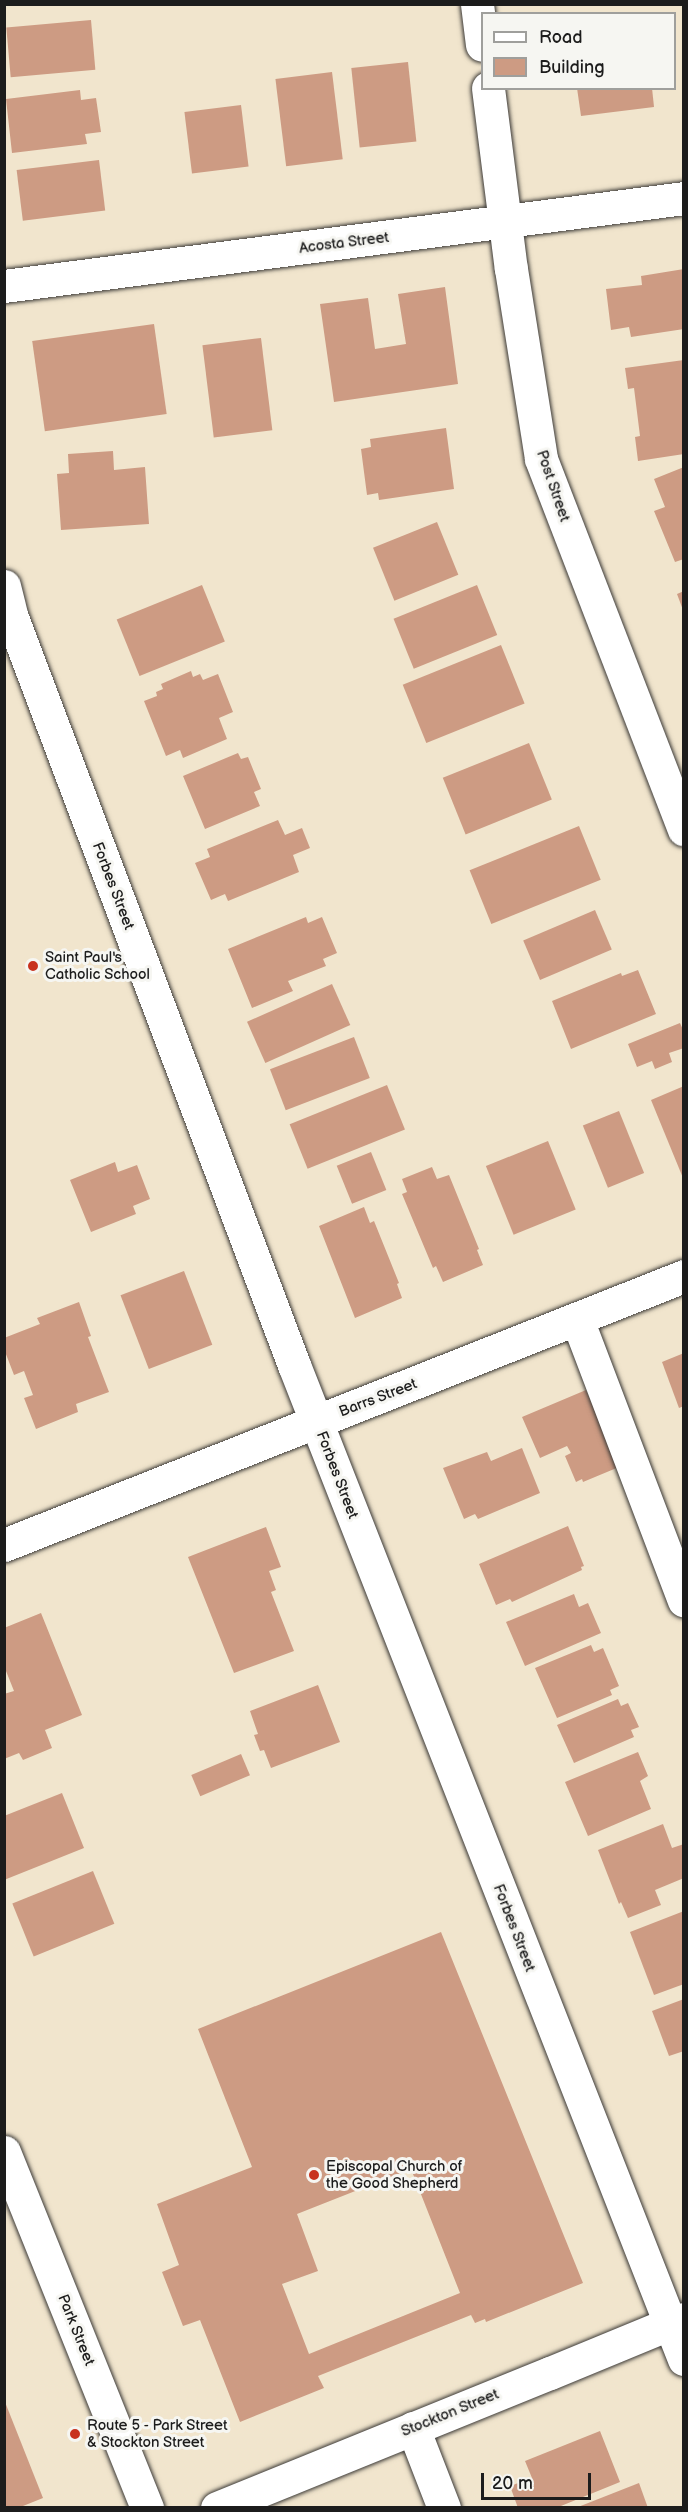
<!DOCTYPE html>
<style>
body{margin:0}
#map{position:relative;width:688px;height:2512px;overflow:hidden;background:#f1e5cd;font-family:"Balsamiq Sans",sans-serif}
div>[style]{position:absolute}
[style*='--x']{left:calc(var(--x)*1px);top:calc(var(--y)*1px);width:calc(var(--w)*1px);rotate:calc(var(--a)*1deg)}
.building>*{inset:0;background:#cd9b83;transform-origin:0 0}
.roads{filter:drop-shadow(0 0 2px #3c3a37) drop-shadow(0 0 2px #3c3a37)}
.minor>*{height:33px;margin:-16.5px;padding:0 16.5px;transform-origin:16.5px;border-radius:16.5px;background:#fff}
.major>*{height:33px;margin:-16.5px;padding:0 16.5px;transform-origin:16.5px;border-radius:16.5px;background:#fff}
.dots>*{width:16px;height:16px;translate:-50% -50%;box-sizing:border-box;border:3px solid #f6f6f2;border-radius:50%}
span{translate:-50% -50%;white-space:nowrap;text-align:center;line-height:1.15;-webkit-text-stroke:6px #f6f6f2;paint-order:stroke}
.street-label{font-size:15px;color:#1c1c1c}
.poi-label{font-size:15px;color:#1c1c1c}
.left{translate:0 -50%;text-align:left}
.frame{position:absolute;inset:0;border:6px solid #1c1c1c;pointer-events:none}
.legend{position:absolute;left:481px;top:12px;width:195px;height:78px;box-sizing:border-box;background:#f6f6f2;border:2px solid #9f9f9c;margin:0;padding:8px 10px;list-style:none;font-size:18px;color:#1c1c1c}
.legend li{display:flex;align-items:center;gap:12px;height:30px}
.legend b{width:30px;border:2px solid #9f9f9c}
.scale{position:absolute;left:481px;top:2473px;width:110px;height:27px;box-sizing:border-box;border:3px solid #1c1c1c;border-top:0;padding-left:8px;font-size:18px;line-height:21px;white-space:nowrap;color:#1c1c1c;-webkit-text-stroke:4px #f6f6f2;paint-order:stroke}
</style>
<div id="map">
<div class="building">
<i style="left:91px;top:20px;width:50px;height:85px;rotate:85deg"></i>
<i style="left:408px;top:62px;width:80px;height:57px;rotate:84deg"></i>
<i style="left:332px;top:72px;width:88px;height:57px;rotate:83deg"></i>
<i style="clip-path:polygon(577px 88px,652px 88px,654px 107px,581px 116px)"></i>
<i style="clip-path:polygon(80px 90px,81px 100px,96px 98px,101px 132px,85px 134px,87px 144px,12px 153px,6px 99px)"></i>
<i style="left:241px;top:105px;width:62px;height:57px;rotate:83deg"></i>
<i style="left:99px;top:160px;width:51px;height:83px;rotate:83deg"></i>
<i style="clip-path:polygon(684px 269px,684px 329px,631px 337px,629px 327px,611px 330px,606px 289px,642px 285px,641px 276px)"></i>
<i style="clip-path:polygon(445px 287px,458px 384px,334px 402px,320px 304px,368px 298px,375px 349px,406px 344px,398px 294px)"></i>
<i style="left:154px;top:324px;width:91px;height:123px;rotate:82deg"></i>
<i style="left:261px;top:338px;width:93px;height:59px;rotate:83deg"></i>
<i style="clip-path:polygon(684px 360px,684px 454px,638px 461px,635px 437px,640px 436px,634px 388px,628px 389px,625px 368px)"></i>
<i style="clip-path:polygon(446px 428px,454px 489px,379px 500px,378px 493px,367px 495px,361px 449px,371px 447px,370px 439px)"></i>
<i style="clip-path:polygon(113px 451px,114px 470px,145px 467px,149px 524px,61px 530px,57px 474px,69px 473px,68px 454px)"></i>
<i style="clip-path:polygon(684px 467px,684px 559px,675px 562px,654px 511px,665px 507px,654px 479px)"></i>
<i style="left:437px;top:522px;width:57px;height:69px;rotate:68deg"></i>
<i style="left:202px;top:585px;width:61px;height:92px;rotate:68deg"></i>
<i style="left:477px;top:585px;width:54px;height:90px;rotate:68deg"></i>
<i style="clip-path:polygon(684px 591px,684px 610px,683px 610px,677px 594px)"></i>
<i style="left:501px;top:645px;width:63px;height:106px;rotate:68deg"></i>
<i style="clip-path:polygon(191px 671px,193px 677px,200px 674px,203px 680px,218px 674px,233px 712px,219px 718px,227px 739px,183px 758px,180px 750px,166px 756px,144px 701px,157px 696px,156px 692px,163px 689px,161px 684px)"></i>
<i style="left:529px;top:743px;width:61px;height:93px;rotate:68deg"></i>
<i style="clip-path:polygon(238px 753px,241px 759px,248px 757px,261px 789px,254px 792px,260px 806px,205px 829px,183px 776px)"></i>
<i style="clip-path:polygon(278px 820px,285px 835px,302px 828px,310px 848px,293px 855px,299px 872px,228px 901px,225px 894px,211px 900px,195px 863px,210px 857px,207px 849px)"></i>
<i style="left:579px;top:826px;width:58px;height:118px;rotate:68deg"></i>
<i style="left:595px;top:910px;width:43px;height:78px;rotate:67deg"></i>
<i style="clip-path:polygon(306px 917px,308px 923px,322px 917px,337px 953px,323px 959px,326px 966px,288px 981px,293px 991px,252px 1008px,228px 949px)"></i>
<i style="clip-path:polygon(638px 970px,656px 1014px,571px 1049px,552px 1001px,621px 973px,622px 976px)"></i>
<i style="left:332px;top:984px;width:45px;height:93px;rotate:66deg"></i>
<i style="clip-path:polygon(680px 1023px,684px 1032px,684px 1048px,669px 1053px,672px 1062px,655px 1069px,652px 1061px,637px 1067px,628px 1044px)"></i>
<i style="left:354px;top:1037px;width:44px;height:90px;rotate:69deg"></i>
<i style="left:387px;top:1085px;width:48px;height:105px;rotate:68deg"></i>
<i style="clip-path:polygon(684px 1086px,684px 1178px,683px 1178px,651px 1100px)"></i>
<i style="left:619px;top:1111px;width:67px;height:39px;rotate:68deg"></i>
<i style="left:548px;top:1141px;width:74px;height:67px;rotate:68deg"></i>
<i style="left:371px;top:1152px;width:41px;height:37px;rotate:68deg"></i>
<i style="clip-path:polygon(115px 1162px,118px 1172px,137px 1165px,150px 1199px,133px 1206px,136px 1214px,91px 1232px,70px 1180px)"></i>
<i style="clip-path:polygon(432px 1167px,437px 1179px,449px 1175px,479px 1249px,477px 1250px,483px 1265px,443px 1282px,436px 1266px,433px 1268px,402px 1194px,407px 1192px,402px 1179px)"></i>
<i style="clip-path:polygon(364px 1207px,370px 1223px,374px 1221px,399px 1283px,397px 1284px,402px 1298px,355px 1318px,319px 1226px)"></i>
<i style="left:184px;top:1271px;width:79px;height:68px;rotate:69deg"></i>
<i style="clip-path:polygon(79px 1302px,91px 1336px,88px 1337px,109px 1392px,76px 1404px,78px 1412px,36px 1429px,24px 1398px,33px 1395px,24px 1371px,14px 1375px,4px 1349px,4px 1338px,40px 1324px,37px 1318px)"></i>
<i style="clip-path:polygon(684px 1353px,684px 1406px,679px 1408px,662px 1362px)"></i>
<i style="clip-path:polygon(586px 1390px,619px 1467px,583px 1482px,582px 1479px,576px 1482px,565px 1456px,571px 1453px,567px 1446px,540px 1458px,522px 1417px)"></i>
<i style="clip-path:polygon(522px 1448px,540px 1493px,478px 1519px,475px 1514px,464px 1519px,443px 1468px,487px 1452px,491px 1461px)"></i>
<i style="clip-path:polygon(568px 1526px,584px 1566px,581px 1567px,582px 1570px,512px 1602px,510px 1599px,496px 1605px,479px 1564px)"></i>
<i style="clip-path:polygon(266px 1527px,281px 1567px,269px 1571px,276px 1590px,271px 1592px,294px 1651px,234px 1673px,188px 1557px)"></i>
<i style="clip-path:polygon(574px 1594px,579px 1607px,588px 1603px,601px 1633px,525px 1666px,506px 1622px)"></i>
<i style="clip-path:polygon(41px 1613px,82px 1715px,45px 1730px,52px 1748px,23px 1760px,19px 1753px,4px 1759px,4px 1694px,14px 1691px,4px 1666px,4px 1628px)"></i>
<i style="clip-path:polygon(591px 1645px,594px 1652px,603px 1648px,619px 1686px,610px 1690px,612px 1695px,557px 1718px,535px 1668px)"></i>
<i style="clip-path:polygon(318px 1685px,340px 1742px,271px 1768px,264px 1750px,260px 1751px,254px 1735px,258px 1734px,250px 1711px)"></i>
<i style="clip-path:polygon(618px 1699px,621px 1706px,628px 1703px,639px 1727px,631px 1730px,634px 1737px,574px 1763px,557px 1725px)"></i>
<i style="clip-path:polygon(638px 1752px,648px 1776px,640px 1781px,651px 1809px,588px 1836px,565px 1782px)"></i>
<i style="left:241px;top:1754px;width:23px;height:54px;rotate:67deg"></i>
<i style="clip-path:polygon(62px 1793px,84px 1848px,4px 1880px,4px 1816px)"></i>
<i style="clip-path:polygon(663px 1824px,672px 1848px,684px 1844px,684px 1878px,655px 1890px,661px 1905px,628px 1918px,621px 1902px,619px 1904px,598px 1850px)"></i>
<i style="left:93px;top:1871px;width:57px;height:87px;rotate:68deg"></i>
<i style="clip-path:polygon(684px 1911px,684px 1984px,654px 1995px,630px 1932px)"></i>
<i style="clip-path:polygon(evenodd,441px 1932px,583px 2283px,486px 2322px,485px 2319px,475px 2323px,471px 2315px,318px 2376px,324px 2388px,240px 2422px,200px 2320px,183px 2326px,162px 2272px,179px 2265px,157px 2204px,252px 2167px,198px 2029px,441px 1932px,411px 2169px,460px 2293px,309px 2354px,282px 2284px,318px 2271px,297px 2214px,411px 2169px)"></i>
<i style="clip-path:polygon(684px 1999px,684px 2051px,669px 2056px,652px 2011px)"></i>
<i style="clip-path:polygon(5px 2402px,43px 2498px,18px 2508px,4px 2508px)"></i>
<i style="clip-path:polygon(600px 2431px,620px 2482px,556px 2508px,518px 2508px,510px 2486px,532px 2478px,525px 2461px)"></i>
<i style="clip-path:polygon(639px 2483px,648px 2508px,578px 2508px,578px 2507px)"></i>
</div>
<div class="roads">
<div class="minor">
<i style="--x:477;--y:4;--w:41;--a:83"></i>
<i style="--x:488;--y:88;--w:182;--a:82.8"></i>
<i style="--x:511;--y:269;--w:192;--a:81"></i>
<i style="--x:541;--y:459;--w:397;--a:68.9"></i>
<i style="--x:4;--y:286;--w:686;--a:-7.37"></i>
<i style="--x:4;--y:586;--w:30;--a:76"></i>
<i style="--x:11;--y:615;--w:802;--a:69.33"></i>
<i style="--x:294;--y:1365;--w:1068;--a:68.58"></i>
<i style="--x:577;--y:1319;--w:301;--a:69.2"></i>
<i style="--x:4;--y:1545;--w:731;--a:-21.58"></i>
<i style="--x:4;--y:2152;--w:384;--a:68.1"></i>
<i style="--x:550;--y:2373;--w:129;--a:-22.4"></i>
<i style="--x:413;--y:2428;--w:86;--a:68.8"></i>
</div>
<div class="major">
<i style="--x:669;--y:2324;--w:16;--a:-18"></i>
<i style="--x:217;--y:2508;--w:359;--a:-22.1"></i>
</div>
</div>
<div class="dots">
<i style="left:33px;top:966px;background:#c8321e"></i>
<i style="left:314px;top:2175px;background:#c8321e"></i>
<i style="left:75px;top:2434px;background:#c8321e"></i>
</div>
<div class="street-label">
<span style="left:344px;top:243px;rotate:-7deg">Acosta Street</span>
<span style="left:553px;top:486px;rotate:71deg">Post Street</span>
<span style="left:113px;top:886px;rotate:69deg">Forbes Street</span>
<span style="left:378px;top:1398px;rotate:-21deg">Barrs Street</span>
<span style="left:337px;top:1475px;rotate:69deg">Forbes Street</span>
<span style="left:514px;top:1928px;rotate:69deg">Forbes Street</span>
<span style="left:76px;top:2330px;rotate:68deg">Park Street</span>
<span style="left:450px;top:2413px;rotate:-22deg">Stockton Street</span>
</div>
<div class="poi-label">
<span class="left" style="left:45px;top:966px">Saint Paul's<br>Catholic School</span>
<span class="left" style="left:326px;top:2175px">Episcopal Church of<br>the Good Shepherd</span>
<span class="left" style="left:87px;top:2434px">Route 5 - Park Street<br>&amp; Stockton Street</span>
</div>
<div class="frame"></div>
<ul class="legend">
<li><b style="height:8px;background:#fff"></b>Road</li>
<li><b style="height:16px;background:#cd9b83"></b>Building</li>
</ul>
<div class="scale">20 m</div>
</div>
